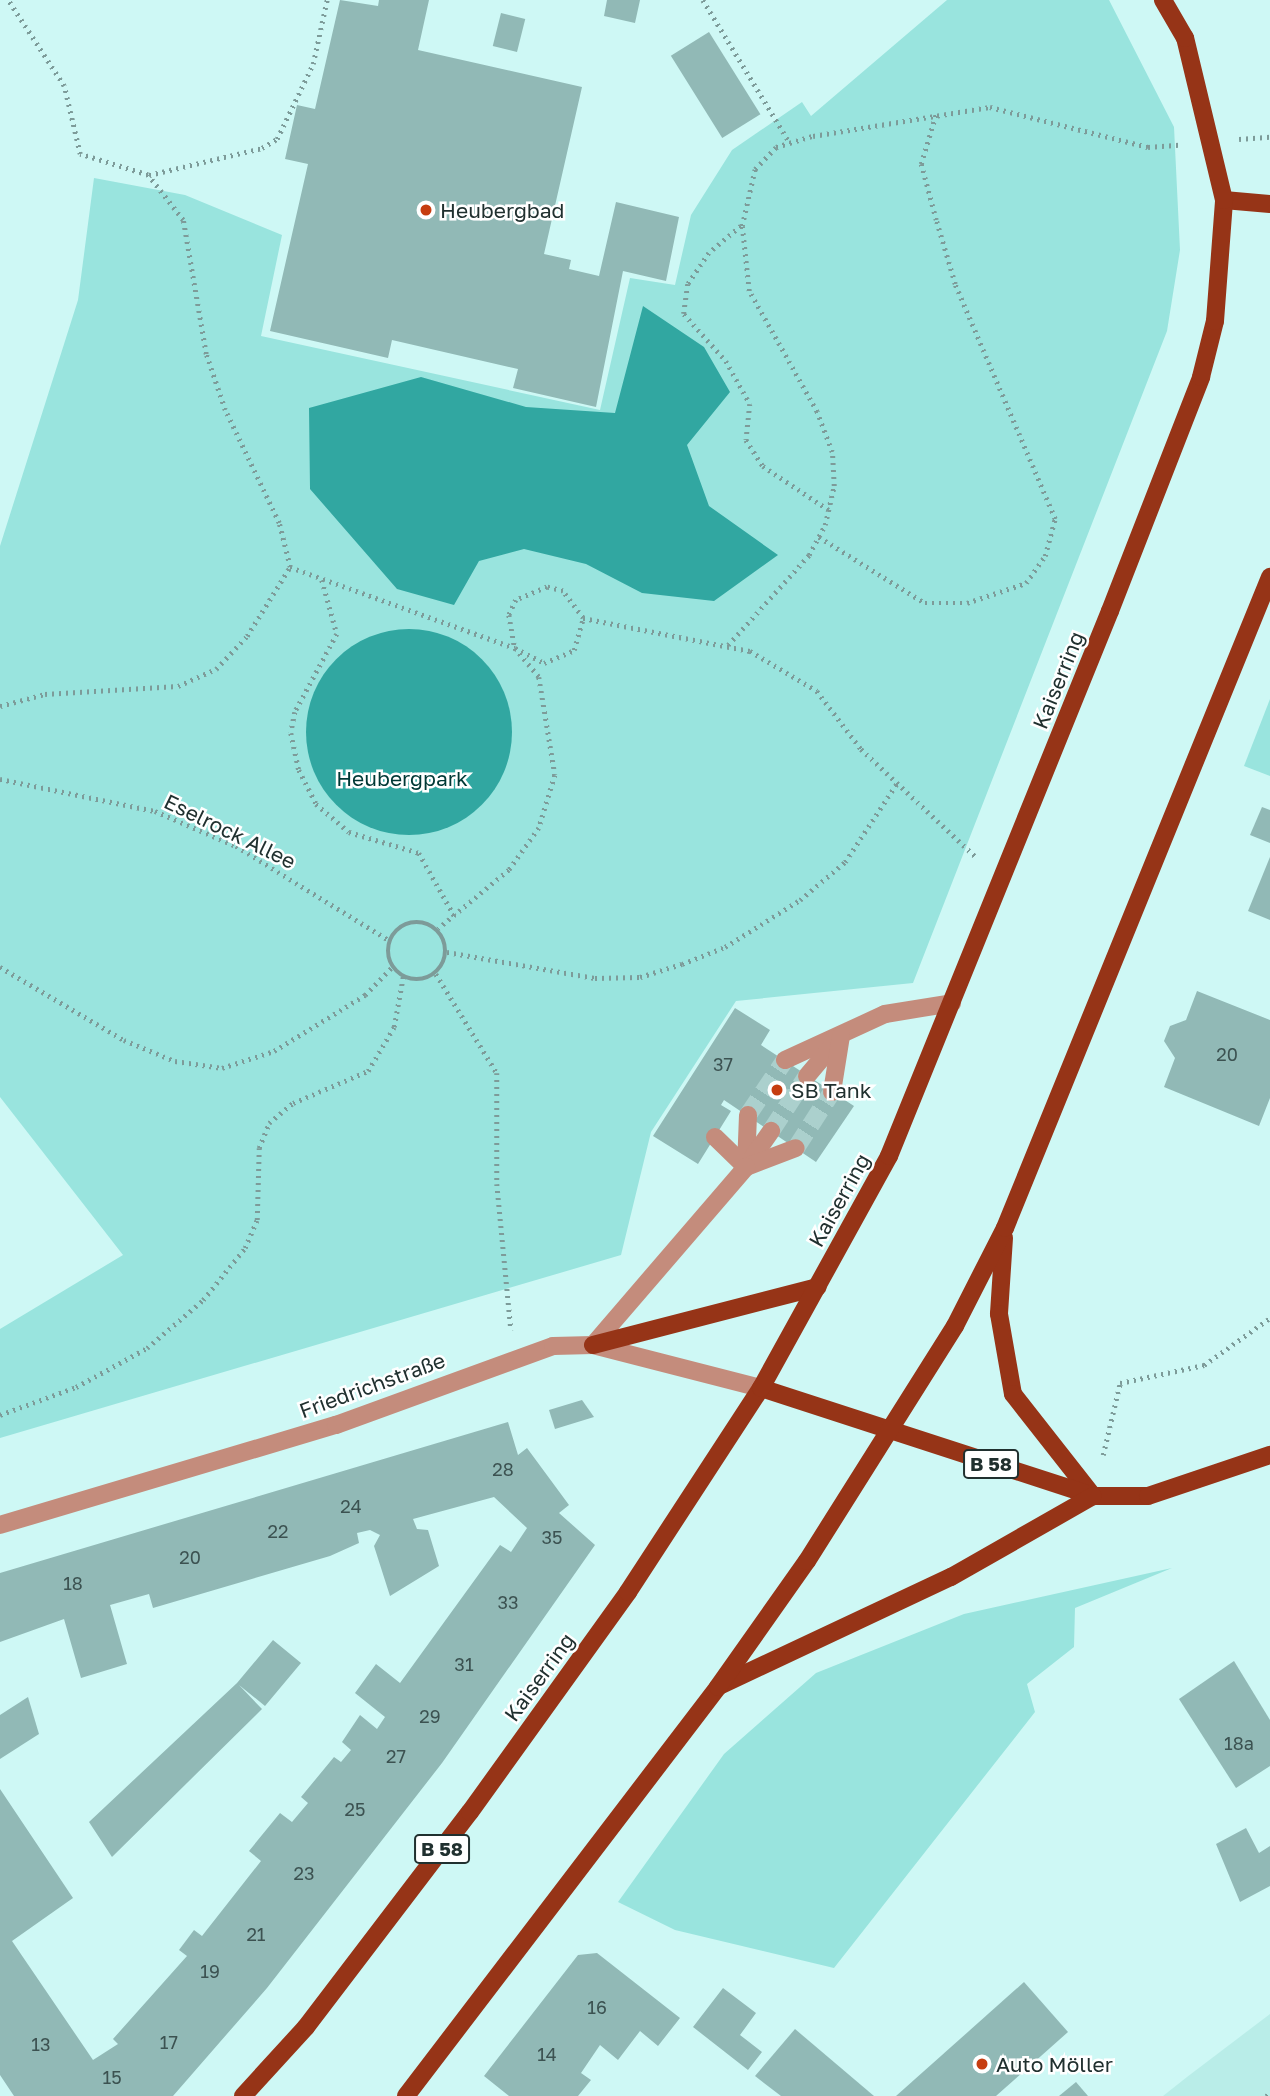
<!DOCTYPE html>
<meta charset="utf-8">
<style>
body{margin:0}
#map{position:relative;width:1270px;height:2096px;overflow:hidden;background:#cef8f5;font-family:"Golos Text",sans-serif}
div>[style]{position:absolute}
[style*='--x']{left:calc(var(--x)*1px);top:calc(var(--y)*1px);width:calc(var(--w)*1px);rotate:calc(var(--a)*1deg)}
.built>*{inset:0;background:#b9ede8}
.green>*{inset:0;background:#99e4de}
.water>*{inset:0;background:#31a7a1}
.round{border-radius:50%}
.building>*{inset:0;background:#91b9b6;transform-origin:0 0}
.minor-tunnel>*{height:18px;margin-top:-9px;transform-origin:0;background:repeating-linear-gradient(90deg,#abd0cd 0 18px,transparent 0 27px)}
.path>*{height:4.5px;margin-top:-2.25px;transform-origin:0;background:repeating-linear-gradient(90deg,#7d9b99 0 2px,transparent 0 7px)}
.path>.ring{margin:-2.25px;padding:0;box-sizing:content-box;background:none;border:4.5px solid #7d9b99;border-radius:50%}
.minor>*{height:18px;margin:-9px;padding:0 9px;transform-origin:9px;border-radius:9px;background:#c48c7c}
.major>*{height:18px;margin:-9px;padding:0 9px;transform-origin:9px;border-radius:9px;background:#963417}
.dots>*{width:19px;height:19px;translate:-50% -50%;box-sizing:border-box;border:4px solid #fff;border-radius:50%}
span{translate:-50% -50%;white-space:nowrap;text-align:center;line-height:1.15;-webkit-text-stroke:5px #fff;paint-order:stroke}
.number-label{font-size:18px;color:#3c5251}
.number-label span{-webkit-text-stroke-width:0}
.shield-label span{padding:2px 5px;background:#fff;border:2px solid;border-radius:5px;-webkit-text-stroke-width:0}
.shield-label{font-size:19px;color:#20302f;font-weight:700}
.poi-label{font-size:21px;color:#20302f}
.left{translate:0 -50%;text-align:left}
.street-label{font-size:21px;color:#20302f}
.park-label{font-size:21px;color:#003835}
</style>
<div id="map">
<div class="built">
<i style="clip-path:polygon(1270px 2014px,1270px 2096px,1163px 2096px,1187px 2077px)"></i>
</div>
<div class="green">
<i style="clip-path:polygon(947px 0,1109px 0,1174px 127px,1180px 250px,1167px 331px,913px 983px,736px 1001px,651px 1132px,621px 1255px,0 1438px,0 1329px,123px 1255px,0 1097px,0 546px,78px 300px,94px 178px,185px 195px,282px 235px,261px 336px,600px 410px,630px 278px,675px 285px,691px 215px,732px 150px,802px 102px,811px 116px)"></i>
<i style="clip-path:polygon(1270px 699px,1270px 776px,1244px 766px)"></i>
<i style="clip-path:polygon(1172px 1568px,1075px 1608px,1074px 1647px,1027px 1684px,1035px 1712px,834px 1968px,675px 1930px,618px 1902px,724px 1754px,816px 1673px,964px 1614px)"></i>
</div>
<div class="water">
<i style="clip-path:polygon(643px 306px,704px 347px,730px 392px,687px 445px,709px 506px,778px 555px,714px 601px,642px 593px,586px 564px,524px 549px,479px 561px,454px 605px,397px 589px,310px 489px,309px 408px,421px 377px,526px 407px,615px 413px)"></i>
<i class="round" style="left:306px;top:629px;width:206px;height:206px"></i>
</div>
<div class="building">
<i style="clip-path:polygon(340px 0,378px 6px,379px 0,429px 0,418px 50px,582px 87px,544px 254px,571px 260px,569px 269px,599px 276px,616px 202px,679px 217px,666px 281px,623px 271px,596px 407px,513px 388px,518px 369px,392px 340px,388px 358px,270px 331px,308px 164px,285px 159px,297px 105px,315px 109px)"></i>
<i style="clip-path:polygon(607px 0,640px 0,635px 23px,604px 16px)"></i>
<i style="left:501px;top:13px;width:25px;height:34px;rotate:14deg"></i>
<i style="left:709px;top:32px;width:97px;height:45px;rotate:58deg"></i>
<i style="clip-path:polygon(1262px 807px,1270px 810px,1270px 843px,1250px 835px)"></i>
<i style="clip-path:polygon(1270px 857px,1270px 920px,1248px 911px)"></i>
<i style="clip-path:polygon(1197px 991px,1270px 1020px,1270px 1098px,1259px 1126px,1164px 1087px,1175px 1058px,1164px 1041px,1170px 1026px,1186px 1020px)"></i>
<i style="clip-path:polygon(735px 1008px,770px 1030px,761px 1045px,854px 1106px,816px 1162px,724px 1100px,721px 1105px,731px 1111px,698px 1164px,653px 1136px)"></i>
<i style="clip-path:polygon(582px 1400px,594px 1417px,555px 1429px,549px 1410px)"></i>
<i style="clip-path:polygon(508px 1422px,518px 1455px,527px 1448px,569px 1505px,559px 1513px,595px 1545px,442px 1763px,267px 1988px,173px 2096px,14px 2096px,0 2075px,0 1789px,73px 1898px,12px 1941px,93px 2060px,118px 2044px,113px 2039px,187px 1956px,179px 1950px,194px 1930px,202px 1936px,261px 1861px,249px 1851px,280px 1813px,292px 1822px,308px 1803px,301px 1797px,334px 1757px,341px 1762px,351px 1750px,342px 1742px,360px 1715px,377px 1729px,385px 1717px,355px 1693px,376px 1664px,400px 1683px,500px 1545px,511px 1552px,527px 1528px,494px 1497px,413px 1519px,417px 1529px,428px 1530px,439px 1566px,390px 1596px,374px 1546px,380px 1535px,370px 1530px,357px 1533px,359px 1543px,330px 1556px,153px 1608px,149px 1594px,110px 1605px,127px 1664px,81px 1678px,64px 1619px,0 1642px,0 1573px)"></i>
<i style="clip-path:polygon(273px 1640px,301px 1663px,265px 1706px,239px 1685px,262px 1709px,112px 1857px,89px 1822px,237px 1683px)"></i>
<i style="clip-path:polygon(1234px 1661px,1270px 1720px,1270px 1766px,1236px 1788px,1179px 1699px)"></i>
<i style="clip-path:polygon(28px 1697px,39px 1734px,0 1759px,0 1715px)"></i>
<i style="clip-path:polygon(1246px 1828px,1259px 1853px,1270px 1846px,1270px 1886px,1240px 1902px,1216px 1844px)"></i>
<i style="clip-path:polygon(597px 1953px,680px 2018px,658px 2046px,640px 2031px,618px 2060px,600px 2045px,581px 2073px,591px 2080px,578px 2096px,509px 2096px,484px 2076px,578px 1955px)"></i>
<i style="clip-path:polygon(1024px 1982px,1068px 2032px,996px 2096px,896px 2096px)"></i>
<i style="clip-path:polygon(723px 1988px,756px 2013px,740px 2035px,762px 2052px,748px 2070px,693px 2027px)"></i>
<i style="clip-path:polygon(795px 2029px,874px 2096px,781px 2096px,755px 2076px)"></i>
<i style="clip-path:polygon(1076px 2082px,1088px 2096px,1059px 2096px)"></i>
</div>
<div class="minor-tunnel">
<i style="--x:748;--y:1115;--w:66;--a:-56.1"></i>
<i style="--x:771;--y:1131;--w:66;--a:-56.8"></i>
<i style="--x:796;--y:1148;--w:67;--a:-57.3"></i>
</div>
<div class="path">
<i style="--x:703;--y:0;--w:167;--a:58.7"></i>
<i style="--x:1239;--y:139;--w:31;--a:-4"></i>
<i style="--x:149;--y:175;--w:116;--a:-13.4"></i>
<i style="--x:262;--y:148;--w:17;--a:-31"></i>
<i style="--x:277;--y:139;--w:83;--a:-64.4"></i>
<i style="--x:313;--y:64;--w:66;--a:-77.7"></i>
<i style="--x:741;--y:226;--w:42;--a:139.8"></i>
<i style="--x:709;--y:253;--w:37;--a:124"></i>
<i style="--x:688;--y:284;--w:30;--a:98"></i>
<i style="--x:684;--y:314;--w:63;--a:48.2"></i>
<i style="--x:726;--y:361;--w:49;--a:60.8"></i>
<i style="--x:750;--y:404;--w:36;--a:96"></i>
<i style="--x:746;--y:440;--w:31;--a:57"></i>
<i style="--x:763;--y:466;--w:79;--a:33.7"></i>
<i style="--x:819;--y:537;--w:125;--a:31.9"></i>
<i style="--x:925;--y:603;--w:42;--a:0"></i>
<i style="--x:967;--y:603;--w:62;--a:-18.7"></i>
<i style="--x:1026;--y:583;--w:33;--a:-55"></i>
<i style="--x:1045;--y:556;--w:38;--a:-75"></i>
<i style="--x:1055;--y:519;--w:255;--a:-113.1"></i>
<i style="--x:955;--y:284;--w:67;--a:-106.5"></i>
<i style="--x:936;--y:220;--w:58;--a:-105"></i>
<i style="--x:921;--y:164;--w:52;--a:-73.3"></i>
<i style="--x:290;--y:567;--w:239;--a:19.8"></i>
<i style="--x:515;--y:648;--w:33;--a:27"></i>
<i style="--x:544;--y:663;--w:33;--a:-23"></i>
<i style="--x:574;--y:650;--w:33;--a:-74"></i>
<i style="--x:583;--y:618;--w:34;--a:-127"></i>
<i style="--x:563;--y:591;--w:16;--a:-166"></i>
<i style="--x:547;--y:587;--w:34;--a:157"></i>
<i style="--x:516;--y:600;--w:17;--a:115"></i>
<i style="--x:509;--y:615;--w:34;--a:80"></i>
<i style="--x:515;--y:648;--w:38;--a:50"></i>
<i style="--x:539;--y:677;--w:99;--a:80.7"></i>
<i style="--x:555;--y:775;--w:55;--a:106.8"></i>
<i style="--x:539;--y:828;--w:52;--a:125.5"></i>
<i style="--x:509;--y:870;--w:92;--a:140.3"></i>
<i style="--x:322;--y:580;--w:56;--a:74.5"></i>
<i style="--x:337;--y:634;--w:89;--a:118.3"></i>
<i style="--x:295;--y:712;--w:21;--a:101"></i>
<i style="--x:291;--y:733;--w:38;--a:78"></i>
<i style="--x:299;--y:770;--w:38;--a:63"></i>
<i style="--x:316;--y:804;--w:43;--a:40.3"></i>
<i style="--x:349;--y:832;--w:73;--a:16.7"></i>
<i style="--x:419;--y:853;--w:73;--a:60.6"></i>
<i style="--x:583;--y:618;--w:170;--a:11.2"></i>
<i style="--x:750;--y:651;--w:78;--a:30.8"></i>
<i style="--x:817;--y:691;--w:73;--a:52.8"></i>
<i style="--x:861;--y:749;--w:158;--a:43.2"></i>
<i style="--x:728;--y:645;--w:121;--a:-48"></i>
<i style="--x:809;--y:555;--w:34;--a:-62"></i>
<i style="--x:825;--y:525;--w:40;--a:-77"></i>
<i style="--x:834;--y:486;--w:34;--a:-93"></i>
<i style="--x:832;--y:452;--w:43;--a:-110.6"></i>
<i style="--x:817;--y:412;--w:139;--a:-119.3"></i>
<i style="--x:749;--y:291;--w:65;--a:-96.1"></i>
<i style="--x:742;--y:226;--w:58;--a:-77.2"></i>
<i style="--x:755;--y:169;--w:30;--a:-46"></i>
<i style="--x:776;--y:147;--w:39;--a:-17"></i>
<i style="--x:813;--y:136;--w:179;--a:-9.3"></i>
<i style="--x:990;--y:107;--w:163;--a:14.2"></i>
<i style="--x:1148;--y:147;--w:31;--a:-4"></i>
<i style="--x:0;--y:706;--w:47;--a:-14.9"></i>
<i style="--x:45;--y:694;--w:133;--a:-3.4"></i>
<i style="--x:178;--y:686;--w:42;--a:-24.1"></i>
<i style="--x:216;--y:669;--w:45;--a:-46.8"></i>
<i style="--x:247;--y:636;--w:81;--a:-58.1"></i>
<i style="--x:290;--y:567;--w:45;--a:-104"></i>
<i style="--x:279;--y:523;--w:125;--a:-115.5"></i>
<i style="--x:225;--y:410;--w:59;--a:-108.7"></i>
<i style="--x:206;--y:354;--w:136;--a:-99.7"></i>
<i style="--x:183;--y:220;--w:57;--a:-127.9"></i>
<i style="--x:148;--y:175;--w:71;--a:-162.8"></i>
<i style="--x:80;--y:154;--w:70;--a:-103.2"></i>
<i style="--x:64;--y:86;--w:103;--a:-123.1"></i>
<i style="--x:0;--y:779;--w:158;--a:11.7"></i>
<i style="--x:155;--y:811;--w:88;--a:23.4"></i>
<i style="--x:236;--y:846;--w:180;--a:31.6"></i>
<i class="ring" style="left:388px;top:922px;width:53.5px;height:53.5px"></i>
<i style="--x:447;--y:952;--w:150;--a:10"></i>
<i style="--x:595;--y:978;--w:45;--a:-1.3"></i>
<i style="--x:640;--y:977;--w:44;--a:-17.2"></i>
<i style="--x:682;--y:964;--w:46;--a:-21.6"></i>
<i style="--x:725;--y:947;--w:89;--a:-32.1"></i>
<i style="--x:800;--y:900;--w:59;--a:-40.2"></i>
<i style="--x:845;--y:862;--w:95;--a:-56.6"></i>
<i style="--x:0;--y:967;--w:144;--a:30.5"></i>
<i style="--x:124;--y:1040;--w:55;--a:22.4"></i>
<i style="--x:175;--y:1061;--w:48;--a:8.5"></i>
<i style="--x:222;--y:1068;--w:55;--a:-18.1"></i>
<i style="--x:274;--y:1051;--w:107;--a:-31.6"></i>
<i style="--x:365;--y:995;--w:39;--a:-46"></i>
<i style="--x:436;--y:974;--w:116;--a:58.4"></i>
<i style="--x:497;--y:1073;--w:111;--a:90"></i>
<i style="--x:497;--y:1184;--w:147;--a:84.5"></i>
<i style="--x:0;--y:1415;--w:81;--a:-20.2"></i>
<i style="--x:76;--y:1387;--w:81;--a:-28.8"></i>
<i style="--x:147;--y:1348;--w:74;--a:-40.6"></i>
<i style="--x:203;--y:1300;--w:67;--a:-51.1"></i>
<i style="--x:245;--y:1248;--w:30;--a:-67"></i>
<i style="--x:257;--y:1220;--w:72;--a:-88.4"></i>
<i style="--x:259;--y:1148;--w:27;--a:-68"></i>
<i style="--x:269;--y:1123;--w:31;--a:-40"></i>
<i style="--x:293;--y:1103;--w:82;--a:-23.1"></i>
<i style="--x:368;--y:1071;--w:51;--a:-59.4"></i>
<i style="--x:394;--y:1027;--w:51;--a:-79.8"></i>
<i style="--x:1103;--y:1455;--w:74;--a:-76.7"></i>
<i style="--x:1120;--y:1383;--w:86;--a:-12.1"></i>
<i style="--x:1204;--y:1365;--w:81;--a:-35.5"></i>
<i style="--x:1266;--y:2096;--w:5;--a:-37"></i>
</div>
<div class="minor">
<i style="--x:785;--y:1060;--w:110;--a:-24.7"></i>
<i style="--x:885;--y:1014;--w:68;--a:-9.3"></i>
<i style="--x:807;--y:1076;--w:50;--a:-49.9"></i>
<i style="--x:832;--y:1092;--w:57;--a:-80.9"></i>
<i style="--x:748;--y:1115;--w:52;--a:92.2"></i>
<i style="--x:746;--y:1167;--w:44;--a:-55.2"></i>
<i style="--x:715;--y:1137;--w:43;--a:44.1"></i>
<i style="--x:746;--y:1167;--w:53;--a:-20.8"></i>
<i style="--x:593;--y:1345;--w:235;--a:-49.3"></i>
<i style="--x:0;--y:1525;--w:351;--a:-16.6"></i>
<i style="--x:336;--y:1425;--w:231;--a:-20"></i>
<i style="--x:553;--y:1346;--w:40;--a:-1.4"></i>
<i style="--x:593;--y:1345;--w:173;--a:14.4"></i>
</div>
<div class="major">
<i style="--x:1224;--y:200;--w:46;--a:5"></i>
<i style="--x:1004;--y:1238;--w:76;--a:93.8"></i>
<i style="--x:999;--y:1314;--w:81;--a:80.1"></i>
<i style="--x:1013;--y:1394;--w:130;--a:51.9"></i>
<i style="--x:593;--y:1345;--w:232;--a:-14.5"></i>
<i style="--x:761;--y:1388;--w:349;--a:18"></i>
<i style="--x:1093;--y:1496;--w:55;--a:0"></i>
<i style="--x:1148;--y:1496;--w:129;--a:-18.6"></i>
<i style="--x:721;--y:1685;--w:254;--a:-25.2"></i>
<i style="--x:951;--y:1577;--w:163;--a:-29.7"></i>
<i style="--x:243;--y:2096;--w:93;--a:-47.6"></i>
<i style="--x:306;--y:2027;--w:270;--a:-52.7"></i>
<i style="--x:470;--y:1812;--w:271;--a:-54.3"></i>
<i style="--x:628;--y:1592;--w:244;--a:-56.9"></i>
<i style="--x:761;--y:1388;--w:265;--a:-61.1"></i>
<i style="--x:889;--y:1156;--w:588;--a:-67.93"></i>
<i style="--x:1110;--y:611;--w:251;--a:-68.7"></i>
<i style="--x:1201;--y:377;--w:58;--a:-76"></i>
<i style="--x:1215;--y:321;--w:121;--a:-85.7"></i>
<i style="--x:1224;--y:200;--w:167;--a:-103.5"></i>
<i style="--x:1185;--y:38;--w:44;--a:-120.1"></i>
<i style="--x:406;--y:2096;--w:514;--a:-52.66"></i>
<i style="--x:718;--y:1687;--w:154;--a:-54.8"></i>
<i style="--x:807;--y:1561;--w:278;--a:-57.8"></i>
<i style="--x:955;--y:1326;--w:110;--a:-63"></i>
<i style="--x:1005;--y:1228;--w:703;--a:-67.85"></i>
</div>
<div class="dots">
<i style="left:426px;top:210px;background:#c63d10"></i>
<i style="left:777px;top:1090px;background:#c63d10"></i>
<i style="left:982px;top:2064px;background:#c63d10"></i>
</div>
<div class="number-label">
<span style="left:1227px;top:1054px">20</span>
<span style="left:723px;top:1064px">37</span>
<span style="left:503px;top:1469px">28</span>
<span style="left:351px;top:1506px">24</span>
<span style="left:278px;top:1531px">22</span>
<span style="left:552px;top:1537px">35</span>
<span style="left:190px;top:1557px">20</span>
<span style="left:73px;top:1583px">18</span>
<span style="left:508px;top:1602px">33</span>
<span style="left:464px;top:1664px">31</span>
<span style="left:430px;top:1716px">29</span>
<span style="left:1239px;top:1743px">18a</span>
<span style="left:396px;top:1756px">27</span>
<span style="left:355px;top:1809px">25</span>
<span style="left:304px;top:1873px">23</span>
<span style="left:256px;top:1934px">21</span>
<span style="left:210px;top:1971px">19</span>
<span style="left:597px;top:2007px">16</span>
<span style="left:169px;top:2042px">17</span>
<span style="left:41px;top:2044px">13</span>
<span style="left:547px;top:2054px">14</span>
<span style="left:112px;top:2077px">15</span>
</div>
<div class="shield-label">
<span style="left:991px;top:1464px">B 58</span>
<span style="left:442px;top:1849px">B 58</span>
</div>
<div class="poi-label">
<span class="left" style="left:440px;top:210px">Heubergbad</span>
<span class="left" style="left:791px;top:1090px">SB Tank</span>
<span class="left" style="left:996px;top:2064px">Auto Möller</span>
</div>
<div class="street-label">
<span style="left:1058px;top:680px;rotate:-68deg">Kaiserring</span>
<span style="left:230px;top:831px;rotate:26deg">Eselrock Allee</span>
<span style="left:839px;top:1200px;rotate:-61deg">Kaiserring</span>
<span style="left:372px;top:1385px;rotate:-20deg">Friedrichstraße</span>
<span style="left:539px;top:1677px;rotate:-54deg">Kaiserring</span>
</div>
<div class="park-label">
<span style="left:402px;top:778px">Heubergpark</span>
</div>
</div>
